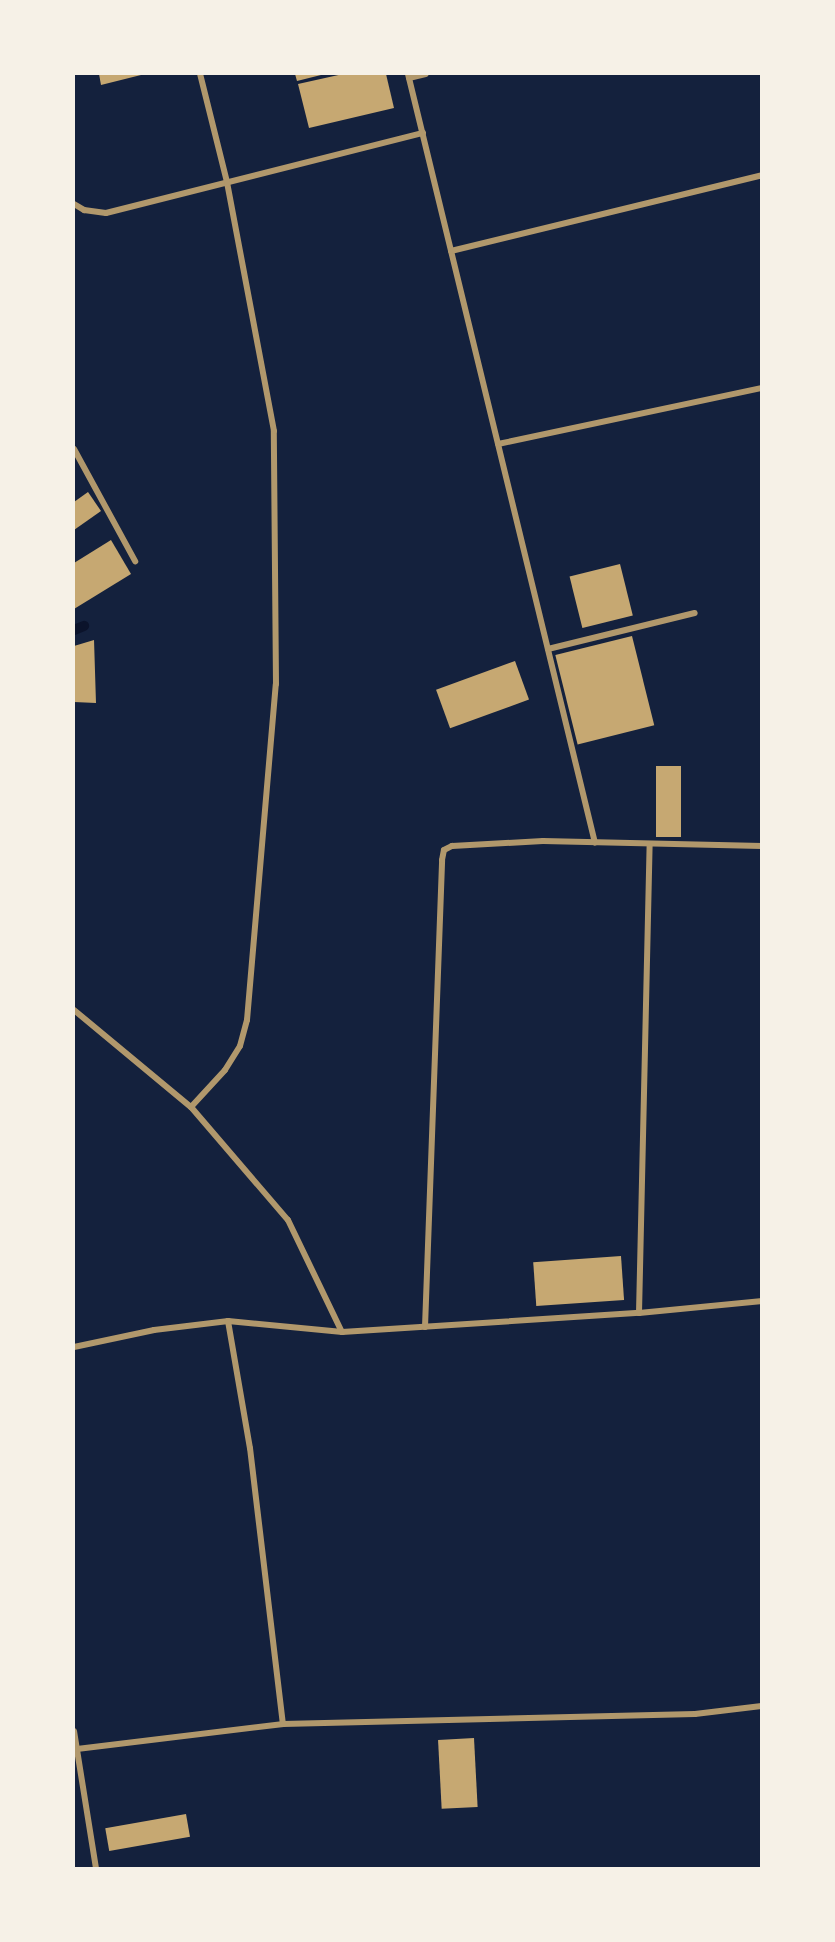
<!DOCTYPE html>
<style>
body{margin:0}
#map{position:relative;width:835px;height:1942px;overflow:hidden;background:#14213d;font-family:Poppins,sans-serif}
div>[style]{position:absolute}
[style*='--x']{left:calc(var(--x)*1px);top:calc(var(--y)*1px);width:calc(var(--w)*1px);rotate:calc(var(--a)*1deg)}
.stream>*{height:10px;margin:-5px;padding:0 5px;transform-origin:5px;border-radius:5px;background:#0b132b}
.building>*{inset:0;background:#c6a872;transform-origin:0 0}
.minor>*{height:6px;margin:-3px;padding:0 3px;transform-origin:3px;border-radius:3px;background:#b1986c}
span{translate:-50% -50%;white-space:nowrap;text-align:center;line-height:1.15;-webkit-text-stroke:4.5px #f6f1e7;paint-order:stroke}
.frame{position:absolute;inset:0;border:75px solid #f6f1e7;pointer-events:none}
</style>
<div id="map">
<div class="stream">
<i style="--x:74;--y:630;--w:11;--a:-22"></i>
</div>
<div class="building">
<i style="clip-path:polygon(99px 74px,145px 74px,101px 85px)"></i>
<i style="clip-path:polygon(295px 74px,325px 74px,297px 81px)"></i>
<i style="clip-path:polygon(343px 74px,386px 74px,394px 108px,309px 128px,298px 84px)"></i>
<i style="clip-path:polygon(88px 492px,101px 511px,74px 530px,74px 502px)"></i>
<i style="clip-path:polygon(111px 540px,131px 574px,74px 609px,74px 563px)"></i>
<i style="left:620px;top:564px;width:53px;height:52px;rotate:76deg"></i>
<i style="left:632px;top:636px;width:92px;height:79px;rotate:76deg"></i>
<i style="clip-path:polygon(94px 640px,96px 703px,74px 702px,74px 646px)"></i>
<i style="left:515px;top:661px;width:41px;height:84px;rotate:70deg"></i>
<i style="left:656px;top:766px;width:25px;height:71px"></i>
<i style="left:621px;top:1256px;width:44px;height:88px;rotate:86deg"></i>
<i style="left:474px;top:1738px;width:69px;height:36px;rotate:87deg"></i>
<i style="left:186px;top:1814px;width:23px;height:82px;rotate:80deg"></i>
</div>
<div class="minor">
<i style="--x:408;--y:74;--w:791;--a:76.33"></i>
<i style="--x:409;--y:78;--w:17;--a:-13"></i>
<i style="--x:74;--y:204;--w:12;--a:31"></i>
<i style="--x:84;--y:210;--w:22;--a:8"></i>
<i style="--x:106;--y:213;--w:327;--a:-14.2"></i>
<i style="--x:451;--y:251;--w:320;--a:-13.7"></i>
<i style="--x:498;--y:444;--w:270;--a:-12"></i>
<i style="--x:74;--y:449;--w:128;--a:61.4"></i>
<i style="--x:548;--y:649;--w:151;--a:-13.8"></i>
<i style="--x:74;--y:1010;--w:152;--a:39.7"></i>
<i style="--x:191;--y:1107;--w:149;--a:49.4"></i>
<i style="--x:288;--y:1220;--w:124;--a:64.3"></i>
<i style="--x:191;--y:1107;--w:50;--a:-47.4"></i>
<i style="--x:225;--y:1070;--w:28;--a:-58"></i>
<i style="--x:240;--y:1046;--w:27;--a:-75"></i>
<i style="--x:247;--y:1020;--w:337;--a:-85.1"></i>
<i style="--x:276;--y:684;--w:253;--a:-90.5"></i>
<i style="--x:274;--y:431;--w:253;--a:-100.7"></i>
<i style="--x:227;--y:182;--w:111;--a:-104"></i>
<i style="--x:639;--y:1313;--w:469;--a:-88.7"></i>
<i style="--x:228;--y:1321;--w:115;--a:5.5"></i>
<i style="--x:342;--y:1332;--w:298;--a:-3.7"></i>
<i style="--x:639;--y:1313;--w:124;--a:-5.6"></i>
<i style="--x:425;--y:1327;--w:467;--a:-87.9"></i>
<i style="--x:442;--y:860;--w:10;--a:-79"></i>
<i style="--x:444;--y:850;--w:9;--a:-27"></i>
<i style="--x:452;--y:846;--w:91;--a:-3.1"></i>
<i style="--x:543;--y:841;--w:219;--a:1.3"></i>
<i style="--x:74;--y:1347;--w:82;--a:-12"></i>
<i style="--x:154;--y:1330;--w:75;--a:-6.9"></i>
<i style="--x:228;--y:1321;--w:129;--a:80.2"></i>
<i style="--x:250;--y:1448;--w:278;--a:83.2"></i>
<i style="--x:74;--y:1731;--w:139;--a:80.9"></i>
<i style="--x:77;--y:1749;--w:208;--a:-6.9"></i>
<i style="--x:283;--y:1724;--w:412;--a:-1.4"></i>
<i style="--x:695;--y:1714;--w:67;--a:-6.8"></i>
</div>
<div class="frame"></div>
</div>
